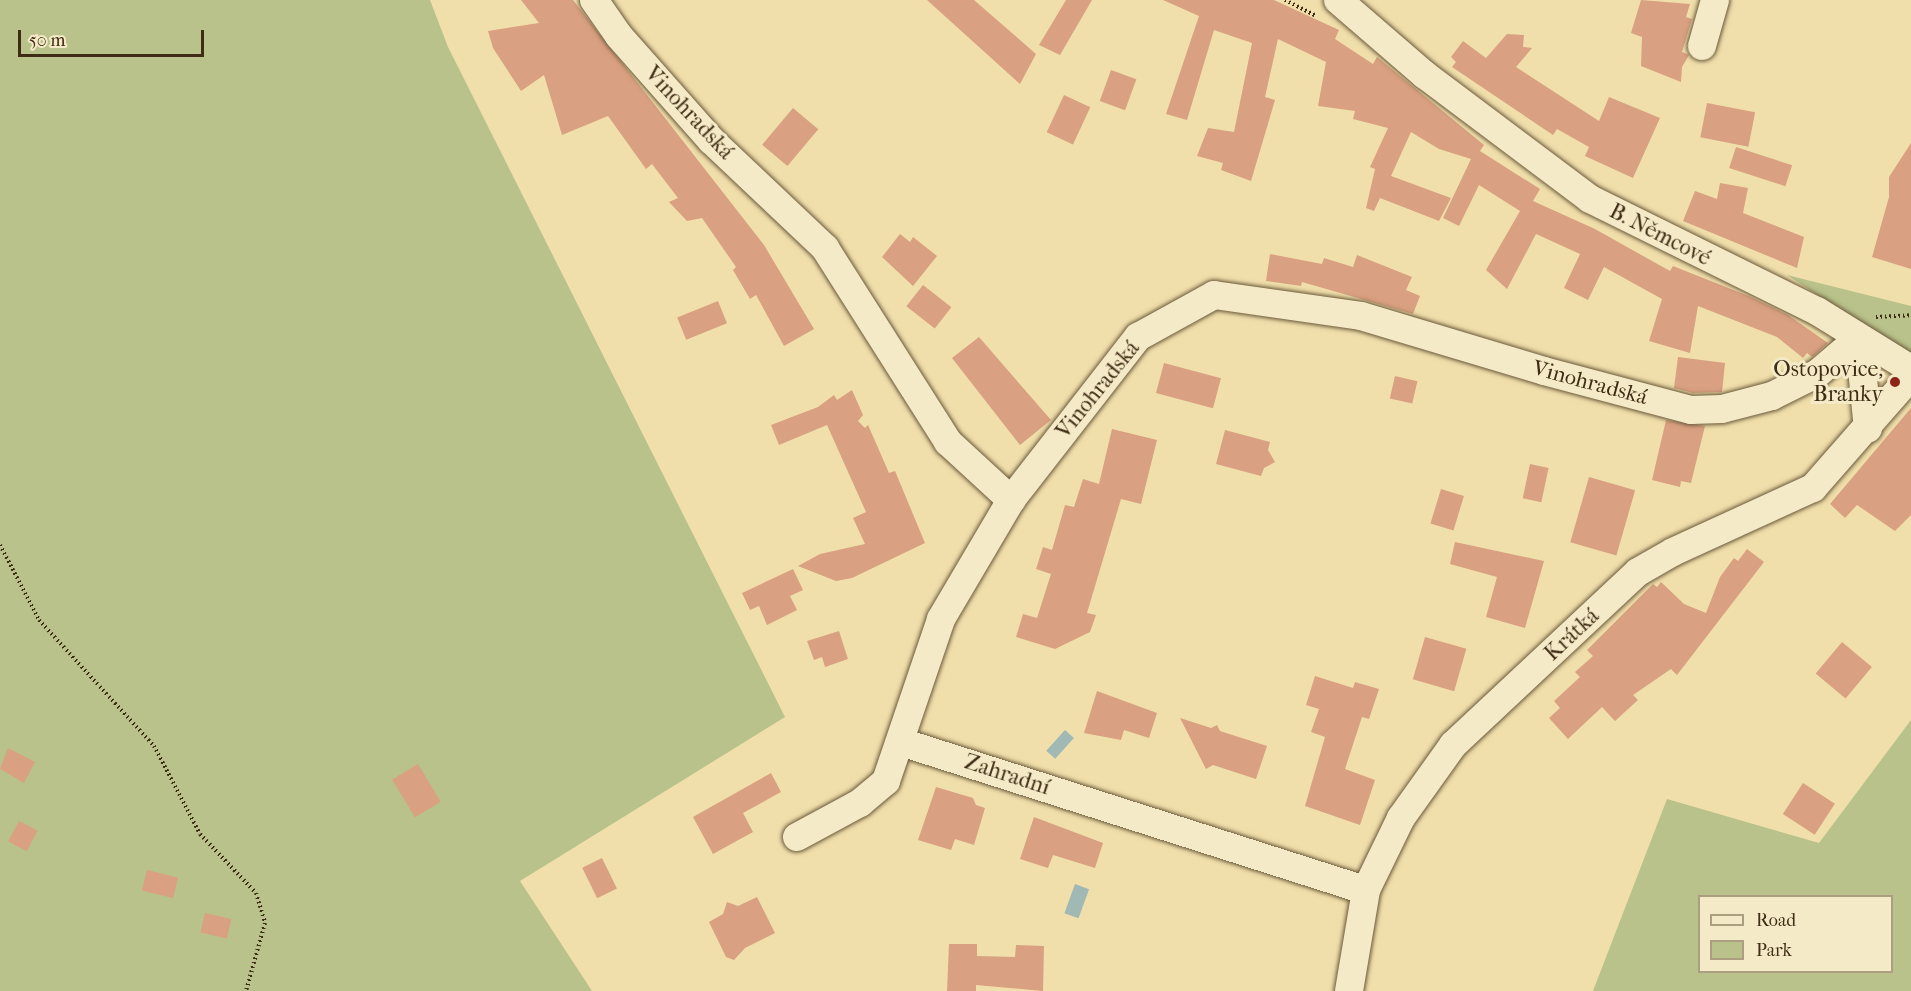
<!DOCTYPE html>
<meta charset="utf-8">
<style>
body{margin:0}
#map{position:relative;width:1911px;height:991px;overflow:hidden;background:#f0dfab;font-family:"IM FELL French Canon",serif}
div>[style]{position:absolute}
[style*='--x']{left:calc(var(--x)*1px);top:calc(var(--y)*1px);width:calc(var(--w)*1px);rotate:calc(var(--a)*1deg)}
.green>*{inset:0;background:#b8c28a}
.water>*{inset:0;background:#a0b9b5;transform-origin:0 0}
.building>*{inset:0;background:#d9a081;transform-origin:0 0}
.path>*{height:4px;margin-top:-2px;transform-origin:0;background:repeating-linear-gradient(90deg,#3e2c14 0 1.5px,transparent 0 4.5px)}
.roads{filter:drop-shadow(0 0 2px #6a593a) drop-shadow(0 0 2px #6a593a)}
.minor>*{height:28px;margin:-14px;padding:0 14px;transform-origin:14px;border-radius:14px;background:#f5eac8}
.dots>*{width:16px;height:16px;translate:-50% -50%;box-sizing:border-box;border:3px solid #f5eac8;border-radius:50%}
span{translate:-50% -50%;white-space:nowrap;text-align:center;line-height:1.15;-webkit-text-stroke:6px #f5eac8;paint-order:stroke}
.street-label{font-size:22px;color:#3e2c14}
.poi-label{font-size:22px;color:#3e2c14}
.right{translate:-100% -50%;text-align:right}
.legend{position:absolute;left:1698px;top:895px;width:195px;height:78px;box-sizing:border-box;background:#f5eac8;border:2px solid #ac9e80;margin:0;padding:8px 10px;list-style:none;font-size:18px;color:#3e2c14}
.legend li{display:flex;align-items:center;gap:12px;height:30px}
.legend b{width:30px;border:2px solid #ac9e80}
.scale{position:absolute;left:18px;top:30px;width:186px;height:27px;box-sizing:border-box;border:3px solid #3e2c14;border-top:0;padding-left:8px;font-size:18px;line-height:21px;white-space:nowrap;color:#3e2c14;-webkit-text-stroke:4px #f5eac8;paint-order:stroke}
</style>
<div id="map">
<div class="green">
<i style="clip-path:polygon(0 0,430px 0,448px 47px,785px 717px,520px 881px,592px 991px,0 991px)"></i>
<i style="clip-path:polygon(1787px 275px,1911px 306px,1911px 356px)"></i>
<i style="clip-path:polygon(evenodd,1911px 720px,1911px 991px,1593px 991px,1667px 799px,1819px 843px,1911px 720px,1700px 896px,1892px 896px,1892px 972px,1700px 972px,1700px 896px)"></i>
</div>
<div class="water">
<i style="left:1065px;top:730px;width:12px;height:28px;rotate:42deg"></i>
<i style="left:1075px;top:884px;width:15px;height:31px;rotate:20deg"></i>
</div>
<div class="building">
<i style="clip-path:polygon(521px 0,573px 0,764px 245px,814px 329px,784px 346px,756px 295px,750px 299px,733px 270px,736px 267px,702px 218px,687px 221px,669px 202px,678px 198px,652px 164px,646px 169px,608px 116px,562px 135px,544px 75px,521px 91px,493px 48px,488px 31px,539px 23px)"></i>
<i style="clip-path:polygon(927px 0,974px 0,1036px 54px,1020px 84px)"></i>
<i style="clip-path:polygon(1066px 0,1092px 0,1060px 55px,1039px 45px)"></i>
<i style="clip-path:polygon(1163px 0,1274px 0,1339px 30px,1335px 39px,1373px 64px,1377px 57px,1484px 145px,1480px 151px,1540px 189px,1533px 201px,1595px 229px,1670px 271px,1673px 266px,1751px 297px,1788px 315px,1828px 343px,1812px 357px,1807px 353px,1803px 358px,1777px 337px,1698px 306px,1690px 353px,1649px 341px,1662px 299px,1604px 267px,1588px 300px,1564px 288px,1580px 254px,1536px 234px,1507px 289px,1486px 270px,1520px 211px,1479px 185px,1459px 226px,1443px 218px,1471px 159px,1439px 149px,1411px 132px,1391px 176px,1451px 198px,1439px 221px,1380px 198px,1374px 211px,1366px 208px,1375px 169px,1370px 167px,1388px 128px,1353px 119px,1355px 111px,1318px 106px,1326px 62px,1278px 39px,1265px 97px,1275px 100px,1251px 181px,1221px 170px,1223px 163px,1197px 156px,1208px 128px,1234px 132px,1252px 43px,1214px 30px,1187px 120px,1166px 114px,1199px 16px)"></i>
<i style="clip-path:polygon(1641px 0,1690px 4px,1686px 17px,1692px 19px,1682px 52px,1689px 55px,1682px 67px,1681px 82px,1641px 66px,1642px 37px,1631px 33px)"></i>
<i style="clip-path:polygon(1507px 34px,1524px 35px,1523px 47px,1532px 48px,1516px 67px,1599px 121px,1609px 97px,1660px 118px,1633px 178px,1585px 156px,1589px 147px,1557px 129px,1553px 135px,1452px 67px,1456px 62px,1451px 57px,1463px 41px,1486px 58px)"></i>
<i style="left:1111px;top:70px;width:27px;height:33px;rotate:20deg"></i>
<i style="left:1064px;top:95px;width:29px;height:41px;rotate:25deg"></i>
<i style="left:1707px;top:103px;width:49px;height:35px;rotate:11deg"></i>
<i style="left:793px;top:108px;width:33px;height:48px;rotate:40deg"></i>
<i style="clip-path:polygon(1911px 143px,1911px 269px,1872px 257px,1889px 197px,1889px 177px)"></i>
<i style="left:1736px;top:147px;width:59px;height:22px;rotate:18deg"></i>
<i style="clip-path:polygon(1720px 183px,1748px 188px,1743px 213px,1804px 237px,1797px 268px,1683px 221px,1695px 191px,1717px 199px)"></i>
<i style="clip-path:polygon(900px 234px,910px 242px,913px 237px,937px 256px,913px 286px,882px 257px)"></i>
<i style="clip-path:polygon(1270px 254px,1322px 264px,1324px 258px,1353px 267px,1357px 255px,1412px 277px,1406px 290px,1420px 296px,1413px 314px,1302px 282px,1301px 286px,1266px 281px)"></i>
<i style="left:923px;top:285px;width:36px;height:27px;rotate:38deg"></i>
<i style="left:718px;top:301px;width:24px;height:44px;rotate:68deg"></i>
<i style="clip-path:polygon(979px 337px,1051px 420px,1020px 445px,952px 358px)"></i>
<i style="clip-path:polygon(1678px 357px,1725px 363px,1722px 392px,1693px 393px,1674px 388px)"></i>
<i style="left:1164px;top:363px;width:59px;height:31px;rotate:15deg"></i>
<i style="left:1395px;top:376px;width:23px;height:23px;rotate:13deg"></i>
<i style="clip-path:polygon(852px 390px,863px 415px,858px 421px,865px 428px,868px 425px,889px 473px,895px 471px,925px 543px,852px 578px,836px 581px,798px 566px,820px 554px,865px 544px,853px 518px,866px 512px,827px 425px,779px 445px,771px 425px,818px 407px,834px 395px,837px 400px)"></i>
<i style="clip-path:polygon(1911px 408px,1911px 515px,1895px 531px,1857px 505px,1845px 518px,1830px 504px)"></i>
<i style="clip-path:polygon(1666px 420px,1705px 426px,1691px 483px,1681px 481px,1680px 487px,1652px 480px)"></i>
<i style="clip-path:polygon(1112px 429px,1157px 440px,1141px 504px,1121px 499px,1087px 613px,1096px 615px,1090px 632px,1055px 649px,1016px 637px,1023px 614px,1037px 618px,1051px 574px,1036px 569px,1043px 547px,1052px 550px,1065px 505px,1074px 507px,1083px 479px,1099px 484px)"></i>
<i style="clip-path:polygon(1225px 430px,1270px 442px,1268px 450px,1275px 462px,1264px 468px,1261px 476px,1216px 464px)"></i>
<i style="left:1530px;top:464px;width:19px;height:35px;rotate:12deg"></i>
<i style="left:1589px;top:477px;width:48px;height:68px;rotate:16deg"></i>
<i style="left:1441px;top:489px;width:24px;height:36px;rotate:17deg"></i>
<i style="clip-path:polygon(1455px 542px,1544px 561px,1525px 628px,1486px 617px,1497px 577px,1450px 564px)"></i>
<i style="clip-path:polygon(1747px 549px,1764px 562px,1677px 675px,1671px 669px,1633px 695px,1638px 700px,1615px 721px,1602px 707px,1568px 739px,1549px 718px,1560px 708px,1554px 701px,1580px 677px,1575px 672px,1593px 656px,1587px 650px,1653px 584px,1657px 587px,1661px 582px,1684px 604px,1706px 613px,1720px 577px,1734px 558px,1738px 561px)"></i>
<i style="clip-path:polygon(793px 569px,803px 590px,790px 596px,797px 610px,767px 625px,759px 606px,750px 610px,742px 593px)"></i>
<i style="clip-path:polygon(839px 631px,848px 659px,825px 667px,822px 657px,814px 660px,807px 641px)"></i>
<i style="left:1425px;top:637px;width:43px;height:44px;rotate:16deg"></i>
<i style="left:1842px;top:642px;width:39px;height:41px;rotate:40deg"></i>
<i style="clip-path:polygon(1315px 676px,1353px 688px,1355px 682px,1379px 689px,1369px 719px,1362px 717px,1345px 769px,1375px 780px,1360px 825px,1305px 806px,1325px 737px,1311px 732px,1319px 709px,1306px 705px)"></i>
<i style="clip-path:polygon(1097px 691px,1157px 713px,1149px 738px,1124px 730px,1121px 740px,1084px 733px)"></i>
<i style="clip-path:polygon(1180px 718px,1211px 728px,1217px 725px,1220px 731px,1267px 746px,1256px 779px,1213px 765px,1206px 769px)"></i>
<i style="clip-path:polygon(8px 748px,35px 762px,24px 783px,0 769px)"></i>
<i style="left:418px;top:764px;width:44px;height:30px;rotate:59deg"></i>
<i style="clip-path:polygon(771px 773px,781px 792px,743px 813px,753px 832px,713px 854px,693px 817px)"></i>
<i style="left:1803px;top:783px;width:38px;height:37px;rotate:33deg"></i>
<i style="clip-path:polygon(936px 787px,973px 798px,976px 805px,985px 808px,974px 845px,955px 839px,951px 850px,918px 840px)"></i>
<i style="clip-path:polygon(1034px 817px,1103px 843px,1095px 868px,1053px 855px,1048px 868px,1020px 859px)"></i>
<i style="left:19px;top:821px;width:21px;height:23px;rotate:28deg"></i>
<i style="left:602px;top:858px;width:34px;height:22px;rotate:64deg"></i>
<i style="left:147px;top:870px;width:32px;height:21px;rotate:14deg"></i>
<i style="clip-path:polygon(757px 897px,775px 933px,745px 948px,734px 960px,726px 957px,709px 922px,723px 914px,727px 902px,738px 906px)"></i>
<i style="left:205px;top:913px;width:27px;height:20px;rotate:13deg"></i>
<i style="clip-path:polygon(949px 944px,977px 944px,977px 956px,1015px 957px,1016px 945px,1044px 946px,1043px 991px,976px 985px,976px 991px,947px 991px)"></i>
</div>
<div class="path">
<i style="--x:1285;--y:0;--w:35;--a:27"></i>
<i style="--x:1876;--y:317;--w:35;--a:-3"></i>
<i style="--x:0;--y:545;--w:85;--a:62.5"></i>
<i style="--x:39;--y:620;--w:171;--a:47.6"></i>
<i style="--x:154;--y:746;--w:99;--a:62.4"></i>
<i style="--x:200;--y:834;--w:81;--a:46.5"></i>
<i style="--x:256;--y:893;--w:31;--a:73"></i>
<i style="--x:265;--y:923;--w:71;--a:105.6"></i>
</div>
<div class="roads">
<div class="minor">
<i style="--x:594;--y:0;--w:44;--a:55.2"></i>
<i style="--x:619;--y:36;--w:140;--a:48.5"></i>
<i style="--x:712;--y:141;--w:156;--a:43.4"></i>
<i style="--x:825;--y:248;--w:230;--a:57.6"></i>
<i style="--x:948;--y:442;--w:86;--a:42.6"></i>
<i style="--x:1338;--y:0;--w:115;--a:40.8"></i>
<i style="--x:1425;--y:75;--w:206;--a:36.9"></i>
<i style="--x:1590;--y:199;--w:253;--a:26.3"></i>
<i style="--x:1817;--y:311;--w:110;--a:31.7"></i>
<i style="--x:1702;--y:46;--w:48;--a:-74.2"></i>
<i style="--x:1859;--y:338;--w:91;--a:84.4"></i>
<i style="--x:901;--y:742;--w:488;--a:17.7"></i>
<i style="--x:797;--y:837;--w:72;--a:-28.4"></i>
<i style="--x:860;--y:803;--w:34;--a:-40"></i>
<i style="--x:886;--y:781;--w:171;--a:-71.2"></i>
<i style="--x:941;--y:619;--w:138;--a:-59.5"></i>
<i style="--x:1011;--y:500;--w:207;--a:-52.1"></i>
<i style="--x:1138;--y:337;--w:87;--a:-28.9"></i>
<i style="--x:1214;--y:295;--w:148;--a:8.1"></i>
<i style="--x:1361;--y:316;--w:191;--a:16.7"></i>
<i style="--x:1544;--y:371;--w:152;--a:14.9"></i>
<i style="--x:1691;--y:410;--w:31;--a:-2"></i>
<i style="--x:1722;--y:409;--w:52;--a:-14.6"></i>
<i style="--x:1772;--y:396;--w:51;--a:-26.6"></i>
<i style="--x:1818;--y:373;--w:54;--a:-40.5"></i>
<i style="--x:1349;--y:991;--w:102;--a:-80.4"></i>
<i style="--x:1366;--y:890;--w:80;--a:-64.1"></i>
<i style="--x:1401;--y:818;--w:90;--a:-54.5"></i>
<i style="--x:1453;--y:745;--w:253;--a:-43.1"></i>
<i style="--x:1638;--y:572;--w:40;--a:-29.7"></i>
<i style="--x:1673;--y:552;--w:154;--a:-24.6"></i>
<i style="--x:1813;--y:488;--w:149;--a:-48.8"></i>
</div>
</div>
<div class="dots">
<i style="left:1895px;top:382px;background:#8f2418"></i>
</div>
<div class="street-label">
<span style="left:689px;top:113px;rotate:47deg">Vinohradská</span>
<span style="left:1660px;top:235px;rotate:27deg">B. Němcové</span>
<span style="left:1590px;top:383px;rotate:15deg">Vinohradská</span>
<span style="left:1098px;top:390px;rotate:-51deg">Vinohradská</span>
<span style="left:1572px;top:635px;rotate:-43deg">Krátká</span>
<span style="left:1007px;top:775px;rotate:18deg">Zahradní</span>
</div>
<div class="poi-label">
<span class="right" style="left:1883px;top:382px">Ostopovice,<br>Branky</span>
</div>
<ul class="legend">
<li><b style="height:8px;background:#f5eac8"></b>Road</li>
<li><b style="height:16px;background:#b8c28a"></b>Park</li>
</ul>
<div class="scale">50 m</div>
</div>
